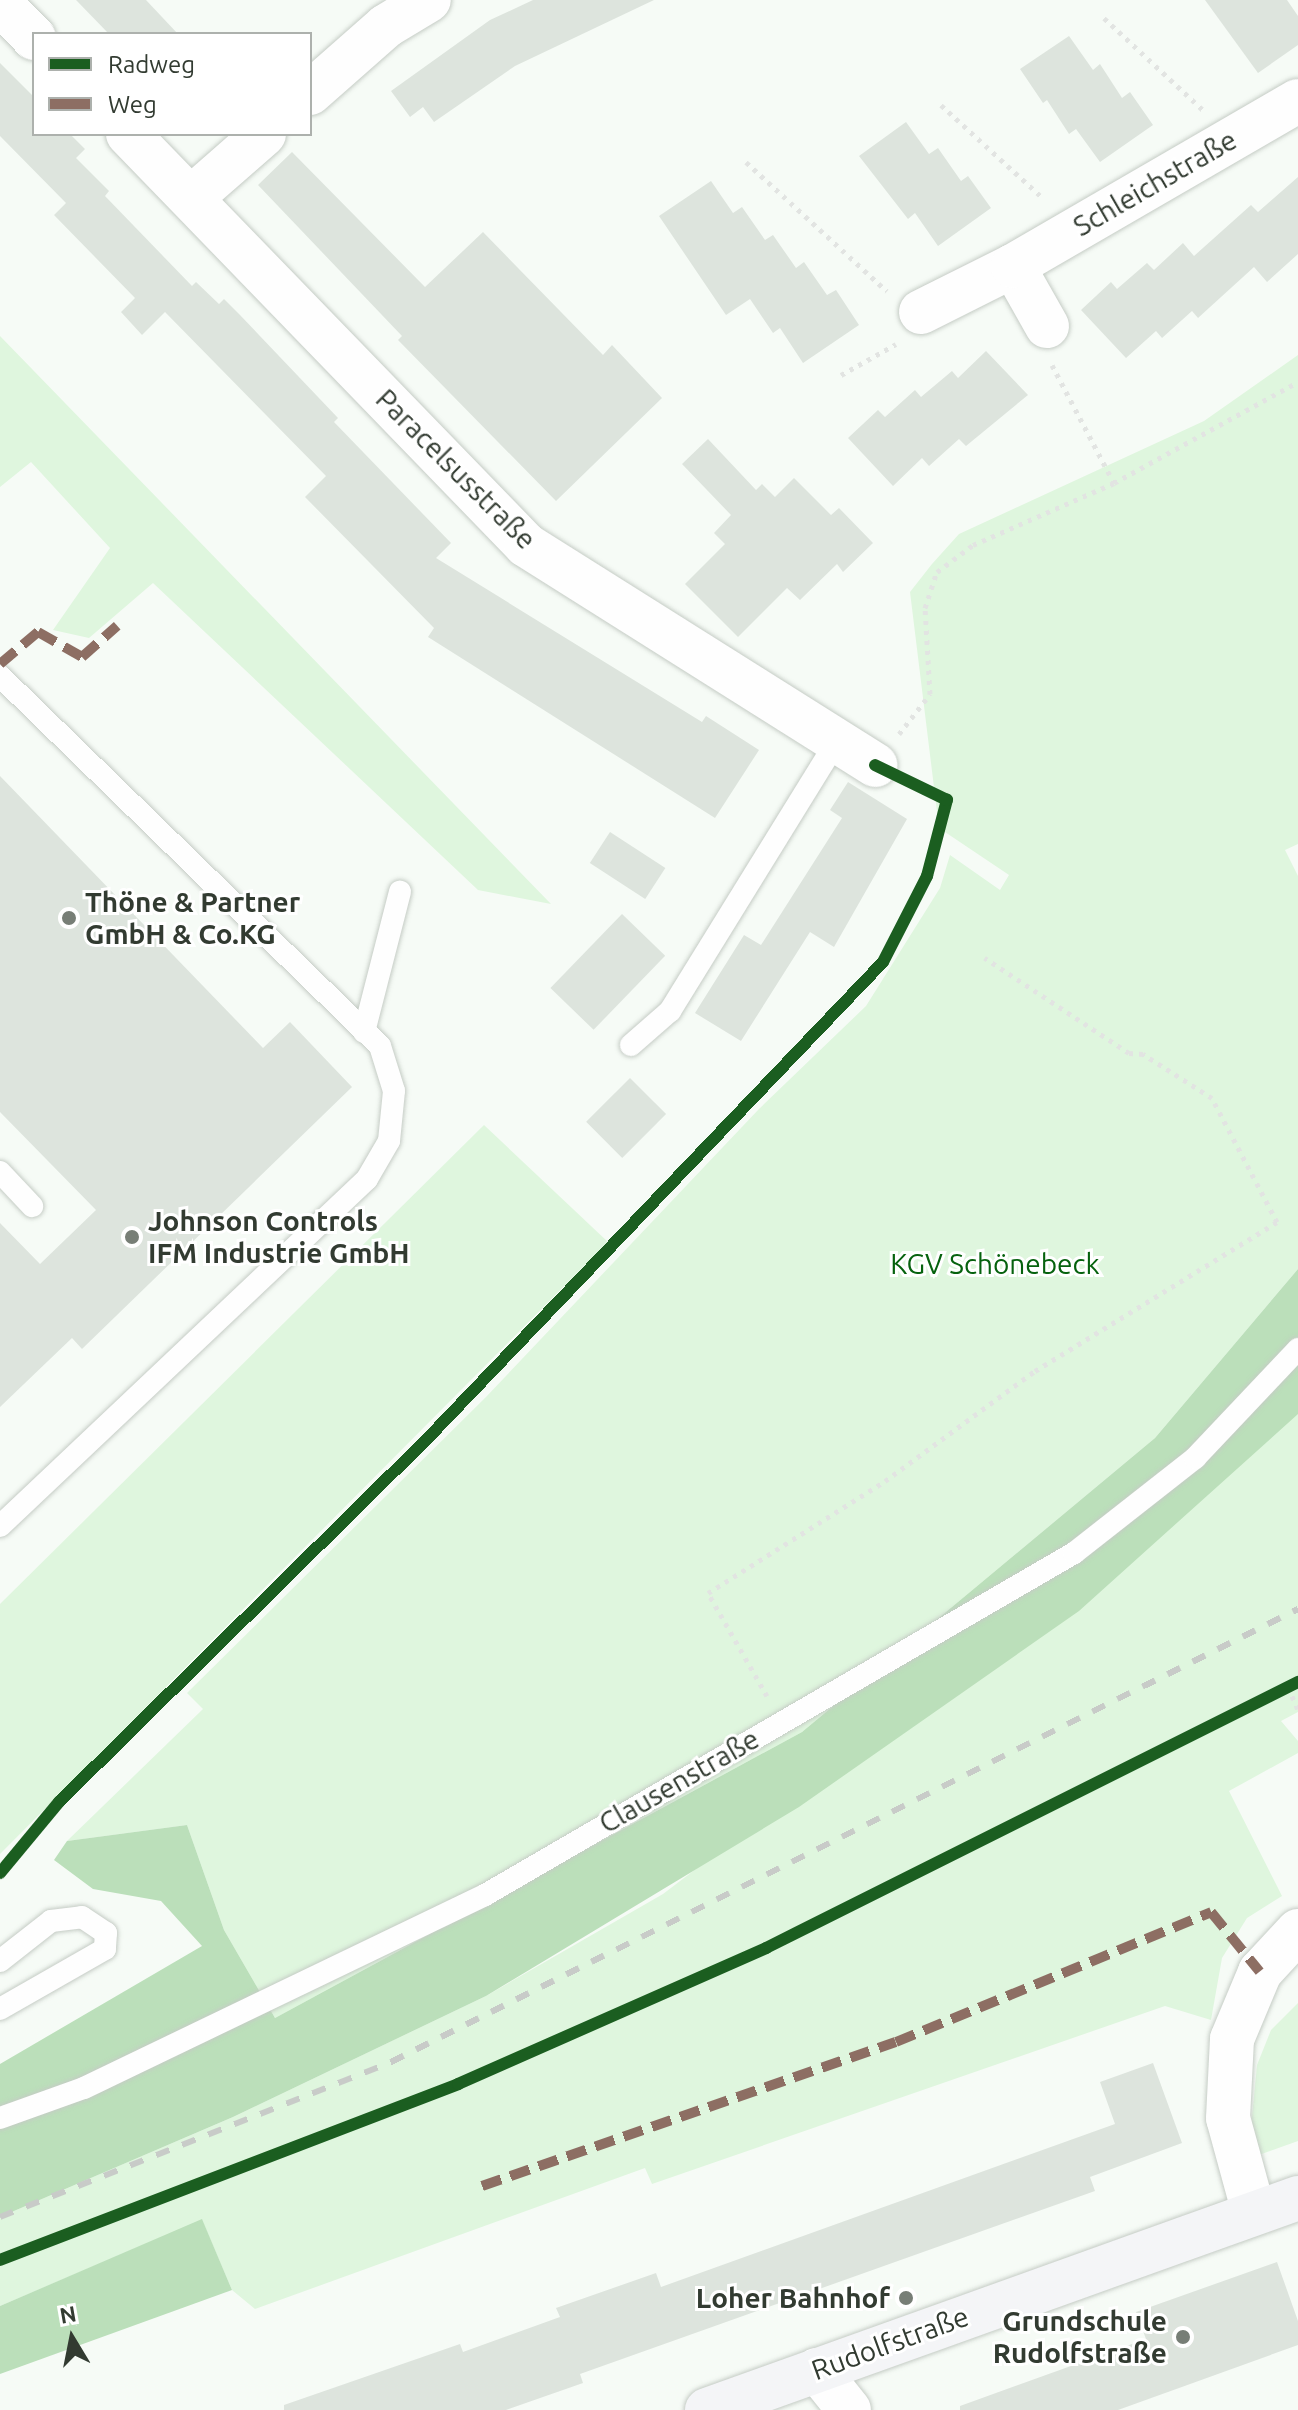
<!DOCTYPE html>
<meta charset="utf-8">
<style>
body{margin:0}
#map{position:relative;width:1298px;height:2410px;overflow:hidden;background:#f6fbf6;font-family:Ubuntu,sans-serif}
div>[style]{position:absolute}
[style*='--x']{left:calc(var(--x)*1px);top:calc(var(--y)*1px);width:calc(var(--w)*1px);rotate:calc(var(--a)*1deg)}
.green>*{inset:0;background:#dff6de}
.forest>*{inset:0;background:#bbdfba}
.building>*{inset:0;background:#dde4dd;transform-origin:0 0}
.path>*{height:5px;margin-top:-2.5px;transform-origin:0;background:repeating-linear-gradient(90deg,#e2e4e2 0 4px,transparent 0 10px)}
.roads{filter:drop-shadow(0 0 2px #c5ccc5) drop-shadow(0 0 2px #c5ccc5)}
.lane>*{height:22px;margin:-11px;padding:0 11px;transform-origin:11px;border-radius:11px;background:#fefefe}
.street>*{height:44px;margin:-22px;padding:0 22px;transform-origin:22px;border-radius:22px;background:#fefefe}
.secondary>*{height:44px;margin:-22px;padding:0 22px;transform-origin:22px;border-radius:22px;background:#f4f5f7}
.rail>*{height:6px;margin-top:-3px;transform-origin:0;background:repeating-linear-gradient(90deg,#c8cbc8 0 14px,transparent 0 28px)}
.quiet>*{height:10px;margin-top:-5px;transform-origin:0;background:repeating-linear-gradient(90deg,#8d6e63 0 20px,transparent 0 30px)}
.cycleway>*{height:12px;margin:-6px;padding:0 6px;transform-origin:6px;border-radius:6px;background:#1b5e20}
.dots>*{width:22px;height:22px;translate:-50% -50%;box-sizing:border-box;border:4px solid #fff;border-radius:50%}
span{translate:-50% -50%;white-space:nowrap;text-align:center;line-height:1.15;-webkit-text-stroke:6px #fff;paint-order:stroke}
.street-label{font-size:28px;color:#323b31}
.poi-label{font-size:28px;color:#323b31;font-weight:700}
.left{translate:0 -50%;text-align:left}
.right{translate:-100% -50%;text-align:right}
.park-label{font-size:28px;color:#06620e}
.legend{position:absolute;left:32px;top:32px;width:280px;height:104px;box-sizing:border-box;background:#fff;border:2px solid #adb1ad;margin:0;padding:10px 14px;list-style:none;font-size:24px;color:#323b31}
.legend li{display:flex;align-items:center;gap:16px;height:40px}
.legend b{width:40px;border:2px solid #adb1ad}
.north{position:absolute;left:32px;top:2298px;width:80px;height:80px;-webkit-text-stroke:6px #fff;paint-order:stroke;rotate:350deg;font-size:22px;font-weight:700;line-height:32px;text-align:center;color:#323b31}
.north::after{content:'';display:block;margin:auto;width:28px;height:36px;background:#323b31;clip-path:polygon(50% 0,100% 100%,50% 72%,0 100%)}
</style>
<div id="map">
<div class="green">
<i style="clip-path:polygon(0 336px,551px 904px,478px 890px,153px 583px,89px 638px,53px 630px,110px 548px,31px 462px,0 487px)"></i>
<i style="clip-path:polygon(1298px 355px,1298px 844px,1285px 850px,1298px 876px,1298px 1269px,1155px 1438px,802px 1732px,275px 2018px,224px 1930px,187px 1825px,67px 1841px,203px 1709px,187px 1693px,486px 1397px,759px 1109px,866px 1006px,940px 888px,950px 855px,1000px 890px,1009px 875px,939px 828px,910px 592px,932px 564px,959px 534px,1204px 421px)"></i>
<i style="clip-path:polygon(484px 1125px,608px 1242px,0 1854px,0 1604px)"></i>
<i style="clip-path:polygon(1298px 1411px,1298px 1712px,1281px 1721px,1298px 1741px,1298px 1753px,1229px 1791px,1282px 1896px,1247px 1918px,1222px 1958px,1211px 2020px,1165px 2006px,652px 2184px,645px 2168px,255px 2309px,232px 2290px,202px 2220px,0 2306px,0 2217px,233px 2117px,486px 1996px,663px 1894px)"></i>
<i style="clip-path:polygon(1298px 2003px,1298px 2141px,1248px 2159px,1257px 2065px,1271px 2030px)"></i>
</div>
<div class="forest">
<i style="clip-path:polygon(1298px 1269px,1298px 1414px,1079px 1611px,799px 1807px,486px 1996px,233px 2117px,0 2217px,0 2064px,202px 1946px,161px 1901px,93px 1889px,54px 1860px,67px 1841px,187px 1825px,224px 1930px,275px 2018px,802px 1732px,1155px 1438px)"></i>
<i style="clip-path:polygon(202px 2219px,232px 2290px,0 2374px,0 2306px)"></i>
</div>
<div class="building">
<i style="clip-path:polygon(76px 0,146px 0,178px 34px,109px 34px)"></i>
<i style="clip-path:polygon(533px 0,654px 0,515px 66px,434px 122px,423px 107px,410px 117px,391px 91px,490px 20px)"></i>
<i style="clip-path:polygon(1205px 0,1287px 0,1298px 16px,1298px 45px,1258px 73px)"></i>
<i style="clip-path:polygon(1069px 36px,1093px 70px,1100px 64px,1122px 98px,1130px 92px,1153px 125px,1100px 162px,1076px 129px,1069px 134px,1047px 100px,1043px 103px,1020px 69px)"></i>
<i style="clip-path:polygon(0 63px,34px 97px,34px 134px,70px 134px,85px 149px,76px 158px,109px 191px,105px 196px,192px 286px,196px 282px,219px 304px,224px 299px,240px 315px,338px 418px,334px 422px,451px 543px,436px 558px,702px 722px,706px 716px,759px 750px,715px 818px,428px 637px,434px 628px,305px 497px,326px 476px,165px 312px,142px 335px,121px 312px,135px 298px,54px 215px,66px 203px,0 136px)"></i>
<i style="clip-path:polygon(906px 122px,929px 154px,938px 148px,961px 181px,968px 176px,991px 208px,938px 246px,915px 213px,908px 219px,859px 156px)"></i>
<i style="clip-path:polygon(292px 152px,425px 287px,483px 232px,603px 355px,612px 345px,662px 398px,556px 501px,398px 340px,402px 336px,258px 185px)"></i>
<i style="clip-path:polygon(1298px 177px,1298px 254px,1267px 282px,1254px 267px,1198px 318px,1192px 311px,1162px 338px,1156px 331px,1126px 358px,1081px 310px,1111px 282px,1117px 289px,1147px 263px,1154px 270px,1183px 243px,1194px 256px,1251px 205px,1258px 212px)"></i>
<i style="clip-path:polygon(711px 181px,733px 213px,742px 207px,765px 240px,773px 235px,796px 268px,804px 262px,827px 295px,836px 290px,859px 325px,803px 363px,780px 328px,773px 333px,750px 299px,726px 315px,659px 216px)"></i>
<i style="clip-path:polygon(986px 351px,1028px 395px,966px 446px,959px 439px,929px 466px,922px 458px,893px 486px,848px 438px,878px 410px,885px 417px,915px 390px,921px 397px,952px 371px,958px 378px)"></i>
<i style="clip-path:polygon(708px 439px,756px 490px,762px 484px,775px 497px,794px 478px,831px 515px,839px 508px,873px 543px,843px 572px,837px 564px,800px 600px,787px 588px,738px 637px,685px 584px,725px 544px,714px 533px,731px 515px,682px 464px)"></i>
<i style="clip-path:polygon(0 776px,263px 1048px,290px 1022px,352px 1087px,82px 1349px,72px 1338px,0 1407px,0 1223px,40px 1264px,96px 1210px,0 1112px)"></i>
<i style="clip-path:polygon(848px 782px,907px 819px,834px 947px,810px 932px,741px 1041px,695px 1013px,744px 935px,761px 945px,842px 818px,830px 810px)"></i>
<i style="left:610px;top:832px;width:66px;height:37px;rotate:33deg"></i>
<i style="left:622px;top:914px;width:60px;height:103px;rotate:44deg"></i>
<i style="left:630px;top:1078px;width:51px;height:62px;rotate:45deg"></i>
<i style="clip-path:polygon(1153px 2063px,1182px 2143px,1090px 2177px,1095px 2191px,580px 2374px,583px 2383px,506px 2410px,284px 2410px,284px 2405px,460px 2344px,463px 2352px,560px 2317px,556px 2308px,656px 2273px,661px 2287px,1115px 2124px,1100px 2082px)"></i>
<i style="clip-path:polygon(1277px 2262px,1298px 2321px,1298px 2345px,1118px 2410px,960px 2410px,960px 2406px,1146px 2339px,1136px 2312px)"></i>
</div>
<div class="path">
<i style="--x:1104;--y:18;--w:135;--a:42.9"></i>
<i style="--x:941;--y:105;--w:139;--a:42.4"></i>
<i style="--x:746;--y:162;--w:191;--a:42.5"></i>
<i style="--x:1052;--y:365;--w:133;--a:62.3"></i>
<i style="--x:841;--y:375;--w:63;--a:-29.4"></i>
<i style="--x:899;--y:734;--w:51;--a:-52.2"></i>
<i style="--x:930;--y:694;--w:86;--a:-93.3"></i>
<i style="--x:925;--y:608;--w:38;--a:-72"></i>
<i style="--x:937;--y:572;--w:45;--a:-36.9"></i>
<i style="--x:973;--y:545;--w:154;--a:-23.7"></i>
<i style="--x:1114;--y:483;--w:210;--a:-28.8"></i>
<i style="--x:1288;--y:1687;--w:24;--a:66"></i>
<i style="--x:767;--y:1696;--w:119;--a:-119.8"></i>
<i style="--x:708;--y:1593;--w:209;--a:-32.3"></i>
<i style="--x:885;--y:1481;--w:186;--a:-36.3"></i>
<i style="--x:1035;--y:1371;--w:284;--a:-31.6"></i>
<i style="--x:1277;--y:1222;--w:140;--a:-117.7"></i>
<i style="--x:1212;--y:1098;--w:82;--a:-147.5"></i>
<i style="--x:1143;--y:1054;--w:14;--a:-176"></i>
<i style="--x:1129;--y:1053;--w:173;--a:-146.6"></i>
</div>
<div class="roads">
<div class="lane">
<i style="--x:0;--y:676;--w:530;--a:44.24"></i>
<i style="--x:380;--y:1046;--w:47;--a:72.7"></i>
<i style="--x:394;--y:1091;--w:50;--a:95.7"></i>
<i style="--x:389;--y:1141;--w:44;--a:120.1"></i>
<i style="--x:367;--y:1179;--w:505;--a:136.6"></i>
<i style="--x:364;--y:1032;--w:145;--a:-75.6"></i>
<i style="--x:631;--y:1045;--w:52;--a:-41.1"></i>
<i style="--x:670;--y:1011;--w:317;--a:-58.3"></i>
<i style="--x:0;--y:1172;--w:47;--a:46.7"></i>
<i style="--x:0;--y:1961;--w:65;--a:-38.1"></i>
<i style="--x:51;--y:1921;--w:31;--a:-7"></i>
<i style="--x:82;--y:1917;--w:29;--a:34"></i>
<i style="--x:106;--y:1933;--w:16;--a:94"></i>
<i style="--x:105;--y:1949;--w:121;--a:150.3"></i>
<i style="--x:0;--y:2118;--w:89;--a:-19.7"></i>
<i style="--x:84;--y:2088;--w:445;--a:-25.7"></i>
<i style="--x:485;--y:1895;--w:681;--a:-30.14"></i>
<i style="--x:1074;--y:1553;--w:154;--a:-38.1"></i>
<i style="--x:1195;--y:1458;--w:150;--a:-46.6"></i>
</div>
<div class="street">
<i style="--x:0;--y:3;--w:49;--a:45.8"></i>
<i style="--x:310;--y:93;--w:101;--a:-41.4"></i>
<i style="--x:386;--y:26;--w:50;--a:-31.2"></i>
<i style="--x:128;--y:134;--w:572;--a:45.92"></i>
<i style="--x:526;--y:545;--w:413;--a:32.2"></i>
<i style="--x:191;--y:198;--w:97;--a:-41.2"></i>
<i style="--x:1013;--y:266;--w:69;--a:60.5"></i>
<i style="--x:921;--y:312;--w:103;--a:-26.6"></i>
<i style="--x:1013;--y:266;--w:329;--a:-30.1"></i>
<i style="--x:1254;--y:2213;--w:98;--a:-105.3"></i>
<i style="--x:1228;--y:2118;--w:79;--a:-87.1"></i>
<i style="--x:1232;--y:2039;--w:73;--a:-67.3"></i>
<i style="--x:1260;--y:1972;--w:56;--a:-47.2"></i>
<i style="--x:817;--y:2370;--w:51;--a:51.3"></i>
</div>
<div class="secondary">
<i style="--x:707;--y:2410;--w:628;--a:-19.73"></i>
</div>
</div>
<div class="rail">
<i style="--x:0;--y:2217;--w:421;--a:-21.6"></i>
<i style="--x:391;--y:2062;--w:1014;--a:-26.54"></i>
</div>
<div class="quiet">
<i style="--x:0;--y:664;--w:50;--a:-40.1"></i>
<i style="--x:38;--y:632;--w:51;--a:29.6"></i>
<i style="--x:82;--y:657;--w:47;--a:-41.5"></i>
<i style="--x:482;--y:2186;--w:438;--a:-19.2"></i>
<i style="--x:896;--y:2042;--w:341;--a:-22.4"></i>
<i style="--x:1211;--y:1912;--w:77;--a:50.8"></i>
</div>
<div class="cycleway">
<i style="--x:0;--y:1873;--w:92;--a:-50.3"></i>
<i style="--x:59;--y:1802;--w:518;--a:-44.61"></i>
<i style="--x:428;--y:1438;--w:658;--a:-46.29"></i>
<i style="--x:883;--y:962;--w:97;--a:-62.9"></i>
<i style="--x:927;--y:876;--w:79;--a:-75.3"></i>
<i style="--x:947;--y:800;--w:80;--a:-154.1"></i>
<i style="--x:0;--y:2260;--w:491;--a:-21"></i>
<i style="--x:458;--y:2084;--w:337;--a:-23.8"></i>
<i style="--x:766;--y:1948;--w:595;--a:-26.57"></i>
</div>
<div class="dots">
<i style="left:69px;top:918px;background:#777e76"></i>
<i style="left:132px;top:1237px;background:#777e76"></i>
<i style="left:906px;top:2298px;background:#777e76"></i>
<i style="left:1183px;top:2337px;background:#777e76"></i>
</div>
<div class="street-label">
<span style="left:1155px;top:183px;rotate:-30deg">Schleichstraße</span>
<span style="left:456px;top:469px;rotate:45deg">Paracelsusstraße</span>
<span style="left:679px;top:1781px;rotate:-30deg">Clausenstraße</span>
<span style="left:890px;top:2343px;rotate:-20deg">Rudolfstraße</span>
</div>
<div class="poi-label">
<span class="left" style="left:85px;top:918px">Thöne &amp; Partner<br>GmbH &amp; Co.KG</span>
<span class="left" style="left:148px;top:1237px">Johnson Controls<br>IFM Industrie GmbH</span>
<span class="right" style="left:890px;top:2298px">Loher Bahnhof</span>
<span class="right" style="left:1167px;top:2337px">Grundschule<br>Rudolfstraße</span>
</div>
<div class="park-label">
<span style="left:995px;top:1264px">KGV Schönebeck</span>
</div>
<ul class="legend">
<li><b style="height:10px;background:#1b5e20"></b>Radweg</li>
<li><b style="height:10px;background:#8d6e63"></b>Weg</li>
</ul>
<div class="north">N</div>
</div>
